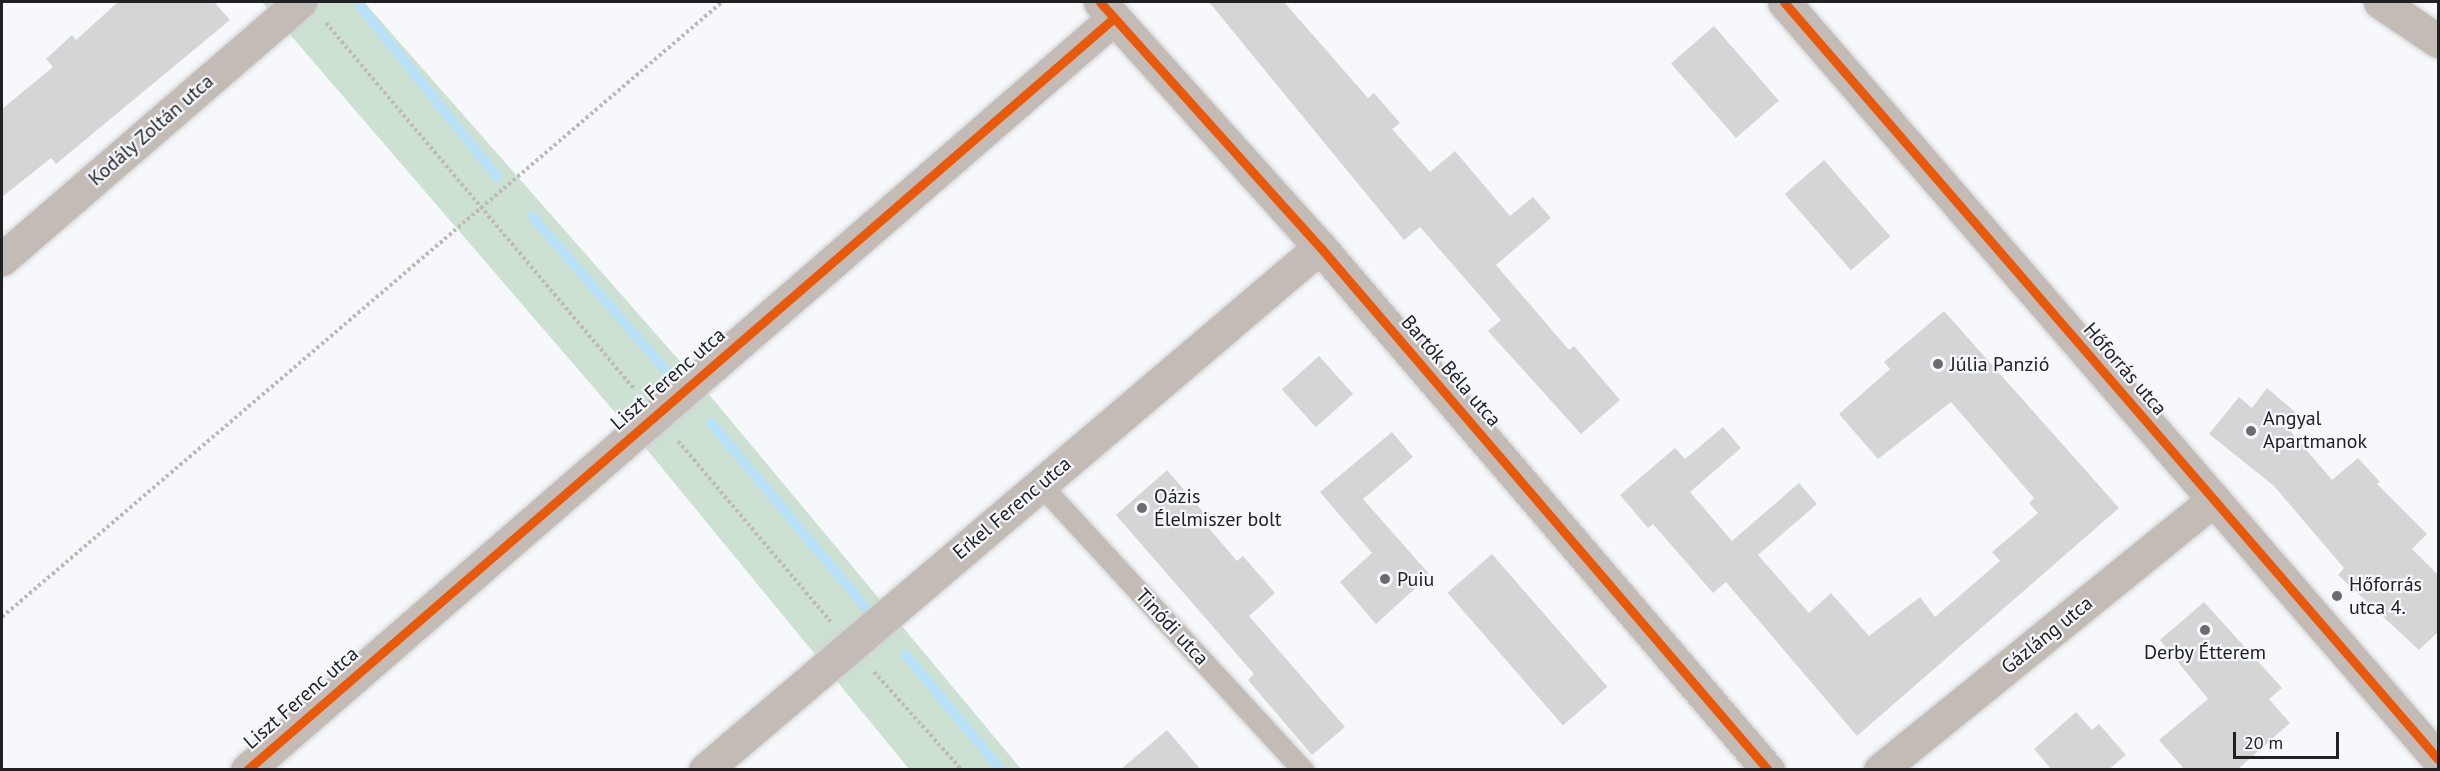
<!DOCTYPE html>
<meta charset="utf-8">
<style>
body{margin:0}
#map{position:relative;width:2440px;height:771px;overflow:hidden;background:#f7f8fb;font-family:"PT Sans",sans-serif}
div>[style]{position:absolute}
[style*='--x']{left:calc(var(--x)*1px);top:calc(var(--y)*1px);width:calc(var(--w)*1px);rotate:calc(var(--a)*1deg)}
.green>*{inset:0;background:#cce1d2}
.stream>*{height:10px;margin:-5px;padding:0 5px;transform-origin:5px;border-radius:5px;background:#b9e1f8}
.building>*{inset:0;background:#d6d5d6;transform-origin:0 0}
.path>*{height:4px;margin-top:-2px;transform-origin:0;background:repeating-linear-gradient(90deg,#bdb9b7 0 3px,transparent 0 6px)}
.roads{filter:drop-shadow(0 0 2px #d1d1d3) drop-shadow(0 0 2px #d1d1d3)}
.service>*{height:21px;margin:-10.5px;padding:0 10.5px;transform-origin:10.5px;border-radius:10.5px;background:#c3bcb6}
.minor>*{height:33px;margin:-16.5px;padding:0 16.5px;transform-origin:16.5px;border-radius:16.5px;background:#c3bcb6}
.cycleway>*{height:9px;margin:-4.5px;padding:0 4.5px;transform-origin:4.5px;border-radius:4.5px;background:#e8590c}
.dots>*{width:16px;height:16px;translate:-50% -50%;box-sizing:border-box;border:3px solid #f5f7fd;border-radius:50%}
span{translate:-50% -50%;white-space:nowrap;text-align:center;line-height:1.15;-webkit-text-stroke:4.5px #f5f7fd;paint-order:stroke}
.street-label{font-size:20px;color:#202123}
.poi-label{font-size:20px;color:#202123}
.left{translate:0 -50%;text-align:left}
.frame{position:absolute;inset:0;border:3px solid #202123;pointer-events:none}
.scale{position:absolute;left:2233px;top:732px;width:106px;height:27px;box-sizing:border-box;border:3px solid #202123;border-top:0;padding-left:8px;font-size:18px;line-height:21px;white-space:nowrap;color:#202123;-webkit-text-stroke:4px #f5f7fd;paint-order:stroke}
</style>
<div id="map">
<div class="green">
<i style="clip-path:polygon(262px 2px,364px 2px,707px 392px,1021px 769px,909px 769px,644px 446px)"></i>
</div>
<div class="stream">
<i style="--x:357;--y:2;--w:224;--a:51.3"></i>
<i style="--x:532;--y:216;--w:220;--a:49.1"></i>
<i style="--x:711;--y:423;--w:244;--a:50"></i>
<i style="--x:906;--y:655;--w:149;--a:50.4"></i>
</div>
<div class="building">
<i style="clip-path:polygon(118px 2px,214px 2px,230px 20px,56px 164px,51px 158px,2px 197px,2px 109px,53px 67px,46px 59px,72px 35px,76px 40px)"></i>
<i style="clip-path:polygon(1209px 2px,1284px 2px,1368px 98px,1374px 93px,1400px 123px,1392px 129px,1430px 172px,1455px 151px,1510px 216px,1533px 197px,1551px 218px,1496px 265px,1569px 350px,1574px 346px,1620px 400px,1581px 434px,1488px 331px,1501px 320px,1420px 227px,1404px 240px)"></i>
<i style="left:1714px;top:26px;width:99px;height:57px;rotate:49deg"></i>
<i style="left:1824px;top:160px;width:101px;height:52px;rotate:49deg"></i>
<i style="clip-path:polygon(1944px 311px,2119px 508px,1857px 736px,1726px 582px,1713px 593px,1653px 524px,1648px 528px,1620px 495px,1675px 448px,1685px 459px,1723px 427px,1741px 448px,1690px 492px,1732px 541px,1799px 483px,1817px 504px,1758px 555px,1809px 613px,1831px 593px,1869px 636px,1920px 597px,1935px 617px,2000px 561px,1992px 552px,2038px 513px,2029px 503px,2034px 498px,1951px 402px,1878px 459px,1839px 414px,1890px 369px,1884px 362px)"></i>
<i style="left:1319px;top:356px;width:51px;height:50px;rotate:48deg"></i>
<i style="clip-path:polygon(2267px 388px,2302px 418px,2291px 432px,2332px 480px,2358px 458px,2380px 482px,2377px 484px,2427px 534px,2412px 549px,2439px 576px,2439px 631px,2419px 650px,2338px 575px,2344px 568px,2274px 486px,2209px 434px,2239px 397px,2252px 408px)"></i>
<i style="clip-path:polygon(1392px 432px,1413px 457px,1363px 499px,1430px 575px,1376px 624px,1340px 582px,1372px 553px,1320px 492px)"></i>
<i style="clip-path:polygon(1167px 470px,1211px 521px,1206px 525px,1237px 561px,1243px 556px,1275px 593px,1249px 616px,1345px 727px,1312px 755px,1248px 680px,1254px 674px,1116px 515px)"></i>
<i style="left:1492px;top:554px;width:176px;height:59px;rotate:49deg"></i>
<i style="clip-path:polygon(2204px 602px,2282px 688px,2269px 699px,2290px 723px,2237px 770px,2185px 770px,2159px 740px,2208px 699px,2160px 640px)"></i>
<i style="clip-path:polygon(2076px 712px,2092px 730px,2099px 724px,2126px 755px,2108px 770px,2052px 770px,2034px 749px)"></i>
<i style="clip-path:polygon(1167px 730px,1201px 770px,1120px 770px)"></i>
</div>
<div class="path">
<i style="--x:326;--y:23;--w:478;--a:49.9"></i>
<i style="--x:678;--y:441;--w:236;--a:49.8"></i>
<i style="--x:2;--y:617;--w:947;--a:-40.5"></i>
<i style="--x:874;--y:672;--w:132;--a:48.1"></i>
</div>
<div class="roads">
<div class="service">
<i style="--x:1040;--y:484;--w:389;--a:47.4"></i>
</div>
<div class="minor">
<i style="--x:1100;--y:2;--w:329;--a:48.1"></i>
<i style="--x:1320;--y:247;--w:689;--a:49.42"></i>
<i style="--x:1784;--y:2;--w:1000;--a:49.18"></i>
<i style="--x:2380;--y:2;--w:70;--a:33.9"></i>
<i style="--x:2;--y:259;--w:394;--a:-40.8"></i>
<i style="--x:247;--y:770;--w:1148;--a:-40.94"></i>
<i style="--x:705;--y:770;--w:807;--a:-40.38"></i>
<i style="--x:1880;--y:770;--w:429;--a:-39"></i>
</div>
</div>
<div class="cycleway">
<i style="--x:1100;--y:2;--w:329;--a:48.1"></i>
<i style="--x:1320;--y:247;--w:689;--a:49.42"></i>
<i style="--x:1784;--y:2;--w:1000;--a:49.18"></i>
<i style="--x:247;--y:770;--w:1148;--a:-40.94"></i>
</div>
<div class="dots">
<i style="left:1938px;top:364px;background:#6b6c6f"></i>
<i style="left:2251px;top:431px;background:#6b6c6f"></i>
<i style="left:1142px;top:508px;background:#6b6c6f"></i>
<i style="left:1385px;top:579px;background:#6b6c6f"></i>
<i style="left:2337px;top:596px;background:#6b6c6f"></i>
<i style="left:2205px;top:630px;background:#6b6c6f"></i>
</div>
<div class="street-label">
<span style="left:151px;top:130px;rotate:-41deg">Kodály Zoltán utca</span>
<span style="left:2125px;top:369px;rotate:49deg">Hőforrás utca</span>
<span style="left:1451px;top:371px;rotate:49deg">Bartók Béla utca</span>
<span style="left:668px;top:379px;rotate:-41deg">Liszt Ferenc utca</span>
<span style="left:1012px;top:508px;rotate:-40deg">Erkel Ferenc utca</span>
<span style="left:1172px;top:627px;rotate:47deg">Tinódi utca</span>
<span style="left:2047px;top:635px;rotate:-39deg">Gázláng utca</span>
<span style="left:301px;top:698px;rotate:-41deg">Liszt Ferenc utca</span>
</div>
<div class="poi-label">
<span class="left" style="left:1950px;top:364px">Júlia Panzió</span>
<span class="left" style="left:2263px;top:430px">Angyal<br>Apartmanok</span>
<span class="left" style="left:1154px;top:508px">Oázis<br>Élelmiszer bolt</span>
<span class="left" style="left:1397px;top:579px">Puiu</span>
<span class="left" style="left:2349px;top:596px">Hőforrás<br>utca 4.</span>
<span style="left:2205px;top:652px">Derby Étterem</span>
</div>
<div class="frame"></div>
<div class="scale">20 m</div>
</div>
